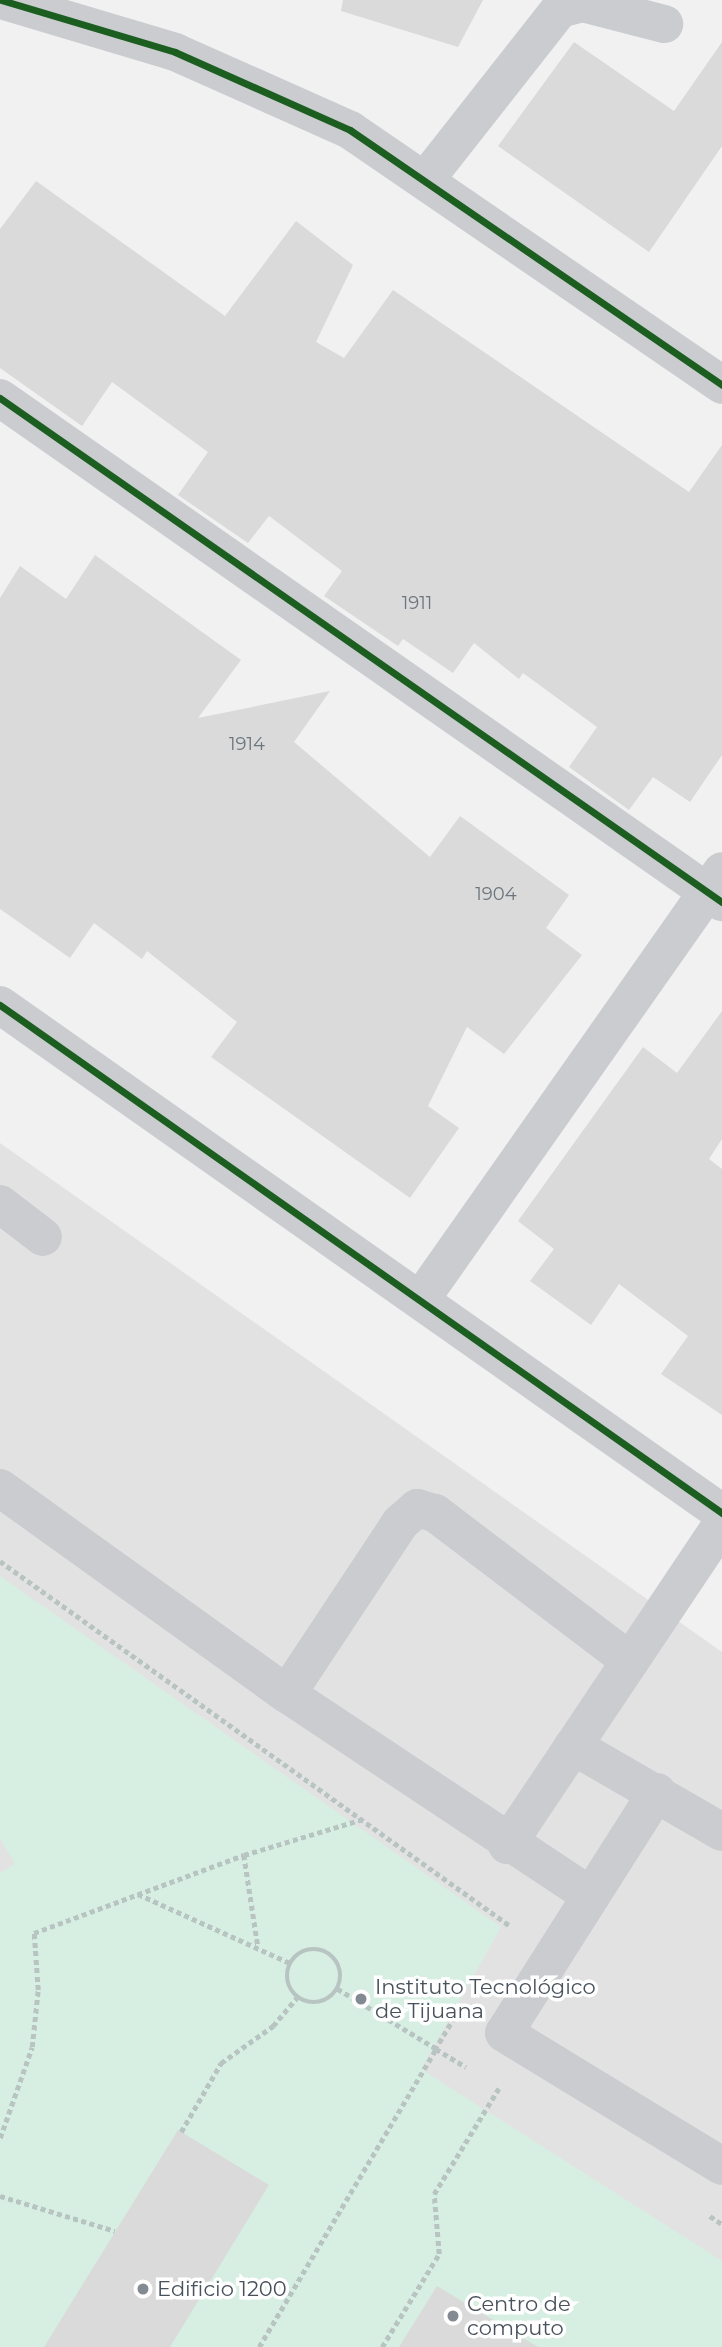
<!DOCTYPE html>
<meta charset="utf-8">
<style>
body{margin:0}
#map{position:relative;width:722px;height:2347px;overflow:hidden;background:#f1f1f1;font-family:Montserrat,sans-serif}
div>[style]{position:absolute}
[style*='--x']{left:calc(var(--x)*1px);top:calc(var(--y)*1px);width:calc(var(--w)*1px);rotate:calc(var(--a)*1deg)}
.education>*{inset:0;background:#e3e2e3}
.green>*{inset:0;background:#d6efe2}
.building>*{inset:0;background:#dadadb}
.path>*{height:4.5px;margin-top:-2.25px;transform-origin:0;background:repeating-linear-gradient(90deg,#b8c4c1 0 5px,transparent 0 8.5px)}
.path>.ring{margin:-2.25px;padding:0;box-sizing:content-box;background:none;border:4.5px solid #b8c4c1;border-radius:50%}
.minor>*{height:38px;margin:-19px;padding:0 19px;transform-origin:19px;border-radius:19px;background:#cacccf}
.cycleway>*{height:7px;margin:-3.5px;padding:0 3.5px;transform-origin:3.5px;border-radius:3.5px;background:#1b5e20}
.dots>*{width:19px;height:19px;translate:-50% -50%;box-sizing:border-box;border:4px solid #fff;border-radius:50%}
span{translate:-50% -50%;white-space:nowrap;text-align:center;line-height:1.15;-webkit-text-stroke:7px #fff;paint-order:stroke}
.number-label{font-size:18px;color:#6d757d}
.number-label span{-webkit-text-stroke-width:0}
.poi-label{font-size:21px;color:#48525d}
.left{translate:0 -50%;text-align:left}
</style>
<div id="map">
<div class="education">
<i style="clip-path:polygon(0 1143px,722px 1652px,722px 2347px,0 2347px)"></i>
</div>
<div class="green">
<i style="clip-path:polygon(0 1576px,501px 1927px,421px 2069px,722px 2261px,722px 2347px,0 2347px,0 1873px,15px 1864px,0 1839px)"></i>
</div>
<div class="building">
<i style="clip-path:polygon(343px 0,483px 0,458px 47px,341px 11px)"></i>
<i style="clip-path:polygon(574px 42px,674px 111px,722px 42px,722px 146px,649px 252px,498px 146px)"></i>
<i style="clip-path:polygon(36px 181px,225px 316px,296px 221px,353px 265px,316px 342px,344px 358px,393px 290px,689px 492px,722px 445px,722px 755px,690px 802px,653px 777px,629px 810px,569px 767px,597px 727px,523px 673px,519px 679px,474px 643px,453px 673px,403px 639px,398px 646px,324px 596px,342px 571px,269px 516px,248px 543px,178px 495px,208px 452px,112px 382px,82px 426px,0 368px,0 229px)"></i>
<i style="clip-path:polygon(95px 555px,241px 660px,198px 718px,330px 691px,294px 742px,430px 857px,460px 816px,569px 895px,546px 928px,582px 955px,504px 1054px,467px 1027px,428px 1106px,459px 1128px,410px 1198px,211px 1057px,237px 1022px,147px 951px,142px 959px,94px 923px,70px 958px,0 909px,0 598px,20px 566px,66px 599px)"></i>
<i style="clip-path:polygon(722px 1011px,722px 1139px,709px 1159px,722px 1169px,722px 1415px,661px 1374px,688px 1336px,619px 1284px,591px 1325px,530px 1281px,554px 1249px,518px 1221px,643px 1047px,677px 1073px)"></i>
<i style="clip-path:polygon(178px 2130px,269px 2185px,170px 2347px,44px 2347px)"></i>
<i style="clip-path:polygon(437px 2286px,538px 2347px,399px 2347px)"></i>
</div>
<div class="path">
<i style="--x:0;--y:1561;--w:626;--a:35.57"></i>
<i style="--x:244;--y:1855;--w:93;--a:81.3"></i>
<i style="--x:138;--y:1894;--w:167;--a:24.4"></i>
<i class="ring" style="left:287px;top:1949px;width:49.5px;height:49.5px"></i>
<i style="--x:455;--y:2017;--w:37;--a:121"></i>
<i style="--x:436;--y:2049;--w:35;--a:31"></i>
<i style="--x:181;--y:2132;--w:80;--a:-59.9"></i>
<i style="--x:221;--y:2063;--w:64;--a:-35.4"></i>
<i style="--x:273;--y:2026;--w:38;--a:-50"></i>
<i style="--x:0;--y:2138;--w:96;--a:-70.6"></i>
<i style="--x:32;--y:2047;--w:57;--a:-84"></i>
<i style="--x:38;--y:1990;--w:57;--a:-94"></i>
<i style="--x:34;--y:1933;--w:224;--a:-20.4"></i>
<i style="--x:244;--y:1855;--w:124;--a:-16.8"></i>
<i style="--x:0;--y:2196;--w:120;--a:16.9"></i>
<i style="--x:710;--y:2216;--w:14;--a:34"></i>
<i style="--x:259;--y:2347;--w:347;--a:-59.3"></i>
<i style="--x:436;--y:2049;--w:116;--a:-148.8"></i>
<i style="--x:382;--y:2347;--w:109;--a:-58.5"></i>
<i style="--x:439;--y:2254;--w:60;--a:-94.8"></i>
<i style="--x:434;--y:2194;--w:124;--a:-58.5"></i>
</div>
<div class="minor">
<i style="--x:1;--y:0;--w:182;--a:16.6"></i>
<i style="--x:175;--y:52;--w:192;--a:24"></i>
<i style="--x:350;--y:130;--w:451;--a:34.4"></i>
<i style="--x:426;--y:179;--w:216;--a:-51.8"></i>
<i style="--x:560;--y:9;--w:24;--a:-15"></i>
<i style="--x:583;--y:3;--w:84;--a:14.5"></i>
<i style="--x:0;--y:398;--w:881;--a:34.92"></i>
<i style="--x:0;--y:1005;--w:883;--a:35.13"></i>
<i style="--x:0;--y:1204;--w:54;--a:37.5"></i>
<i style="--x:421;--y:1299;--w:523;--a:-54.88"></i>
<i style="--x:0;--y:1488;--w:353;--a:35.7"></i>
<i style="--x:287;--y:1694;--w:365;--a:33.6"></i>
<i style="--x:287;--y:1694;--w:205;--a:-56.5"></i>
<i style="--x:400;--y:1523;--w:23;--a:-41"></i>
<i style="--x:417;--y:1508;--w:19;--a:16"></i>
<i style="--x:435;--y:1513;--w:245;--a:37.2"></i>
<i style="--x:573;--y:1746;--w:172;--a:30"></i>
<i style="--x:657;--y:1792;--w:285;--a:122.4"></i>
<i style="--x:504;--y:2033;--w:255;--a:31.4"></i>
<i style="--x:507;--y:1845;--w:386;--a:-56.2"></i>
</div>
<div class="cycleway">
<i style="--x:1;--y:0;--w:182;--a:16.6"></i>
<i style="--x:175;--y:52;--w:192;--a:24"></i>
<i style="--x:350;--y:130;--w:451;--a:34.4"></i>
<i style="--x:0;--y:398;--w:881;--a:34.92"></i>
<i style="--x:0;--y:1005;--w:883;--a:35.13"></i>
</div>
<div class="dots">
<i style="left:361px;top:1999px;background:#838a91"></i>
<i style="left:143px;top:2289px;background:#838a91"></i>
<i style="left:453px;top:2316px;background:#838a91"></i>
</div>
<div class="number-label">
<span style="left:417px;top:603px">1911</span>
<span style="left:247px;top:744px">1914</span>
<span style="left:496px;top:894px">1904</span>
</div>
<div class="poi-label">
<span class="left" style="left:375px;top:1999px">Instituto Tecnológico<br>de Tijuana</span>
<span class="left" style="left:157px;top:2289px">Edificio 1200</span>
<span class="left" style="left:467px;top:2316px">Centro de<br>computo</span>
</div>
</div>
